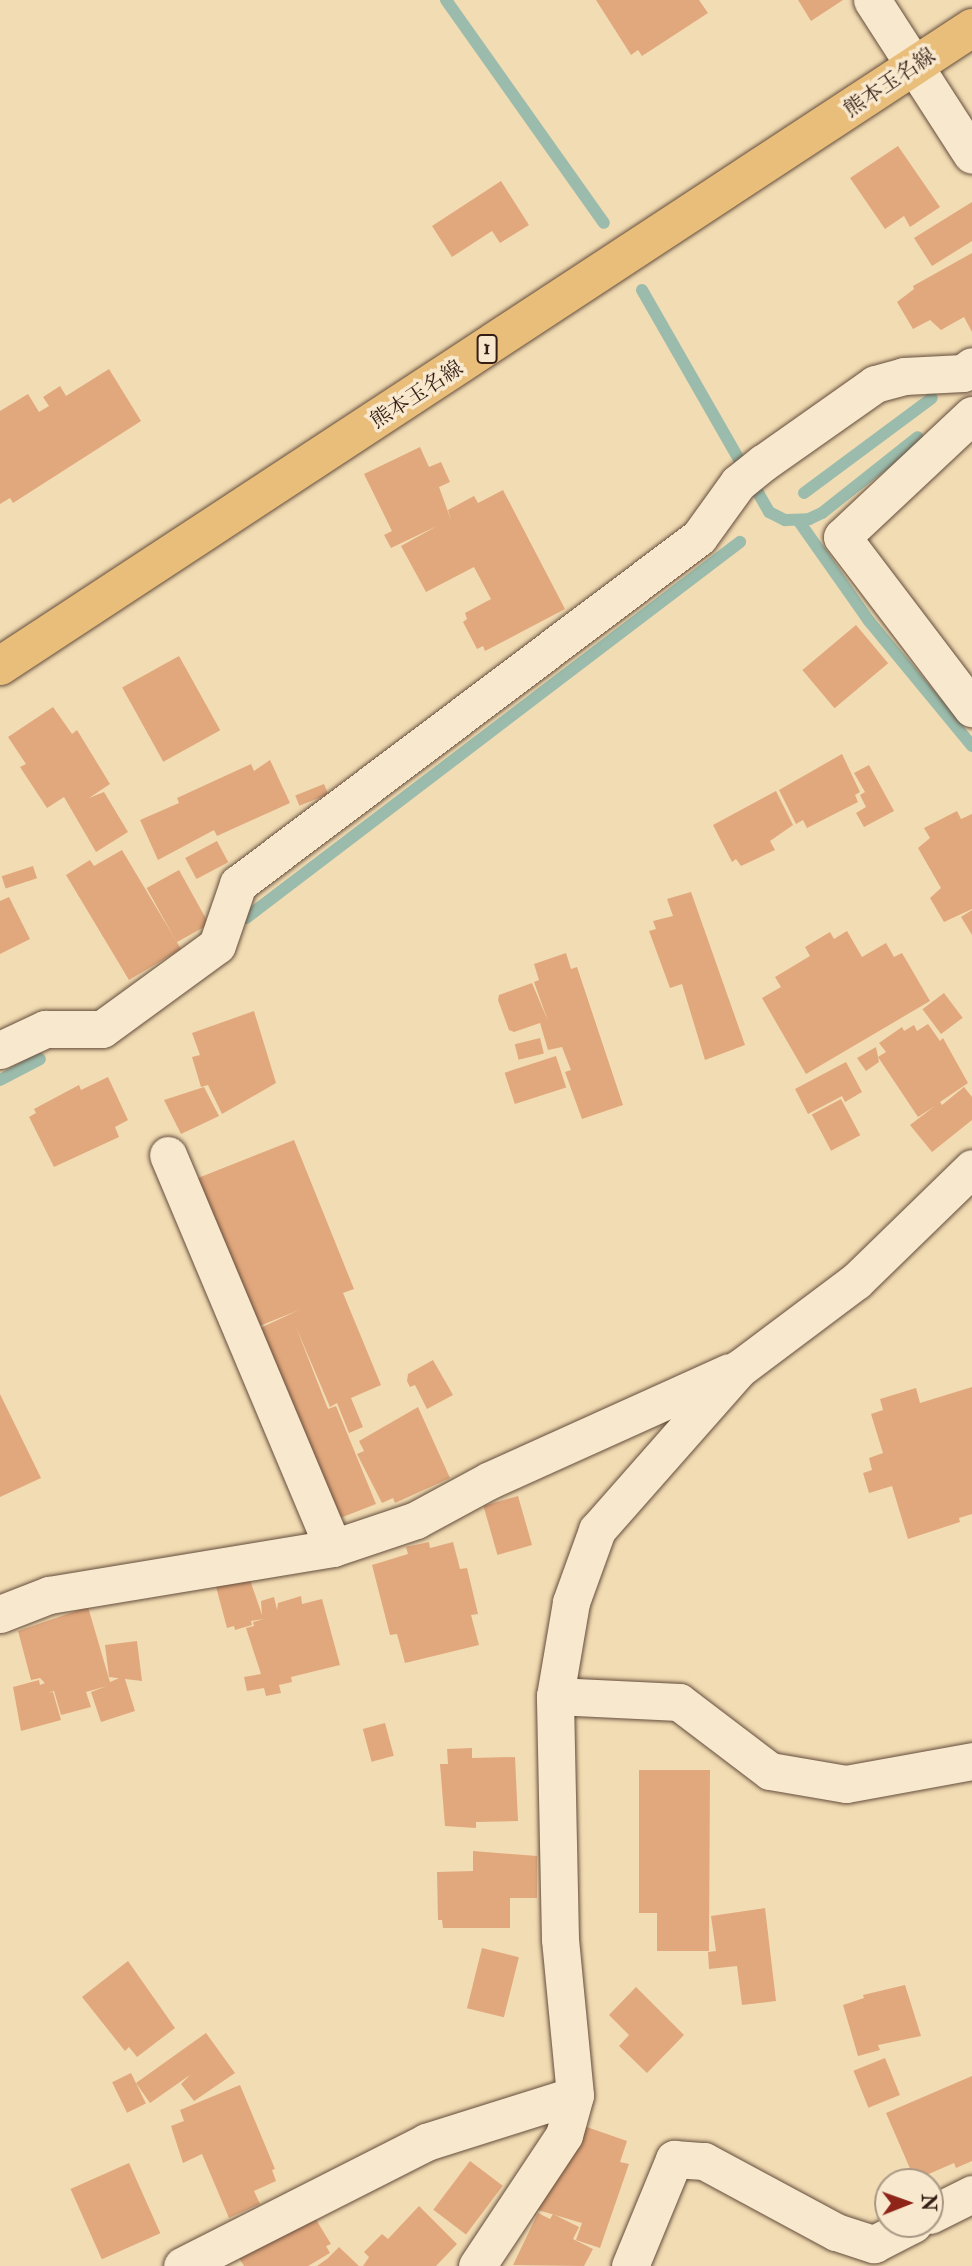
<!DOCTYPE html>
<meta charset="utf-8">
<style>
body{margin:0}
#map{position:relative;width:972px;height:2266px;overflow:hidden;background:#f2dcb3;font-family:"IM FELL Double Pica","Noto Serif JP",serif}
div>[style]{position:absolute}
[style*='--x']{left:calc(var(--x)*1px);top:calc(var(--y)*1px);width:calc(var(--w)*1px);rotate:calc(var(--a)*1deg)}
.stream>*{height:12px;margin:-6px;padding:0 6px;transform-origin:6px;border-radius:6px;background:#9bbcac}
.building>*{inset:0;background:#e2a87d;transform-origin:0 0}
.roads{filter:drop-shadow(0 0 2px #644d3c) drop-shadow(0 0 2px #644d3c)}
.street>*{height:37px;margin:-18.5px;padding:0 18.5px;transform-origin:18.5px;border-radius:18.5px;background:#f7e8ce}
.primary>*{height:38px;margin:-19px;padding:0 19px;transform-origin:19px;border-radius:19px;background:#e9be7a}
span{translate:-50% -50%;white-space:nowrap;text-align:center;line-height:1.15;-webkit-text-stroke:7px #f7e8ce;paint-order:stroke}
.shield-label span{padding:2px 5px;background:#f7e8ce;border:2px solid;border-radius:5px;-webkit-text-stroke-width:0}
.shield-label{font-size:19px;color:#341d14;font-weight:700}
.street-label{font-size:21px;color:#341d14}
.north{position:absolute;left:874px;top:2168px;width:70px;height:70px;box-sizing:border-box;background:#f7e8ce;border:2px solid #a99784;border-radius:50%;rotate:89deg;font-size:19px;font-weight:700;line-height:28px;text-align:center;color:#341d14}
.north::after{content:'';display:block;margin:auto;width:24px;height:32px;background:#8f2418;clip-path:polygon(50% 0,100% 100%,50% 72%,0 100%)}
</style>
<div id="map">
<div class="stream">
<i style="--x:446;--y:0;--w:273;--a:54.7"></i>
<i style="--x:642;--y:290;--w:256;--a:60.2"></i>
<i style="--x:769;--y:512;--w:18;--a:27"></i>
<i style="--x:785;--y:520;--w:24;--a:-2"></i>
<i style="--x:809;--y:519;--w:14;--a:-25"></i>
<i style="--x:822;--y:513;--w:122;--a:-38.4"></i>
<i style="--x:804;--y:493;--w:159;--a:-36.6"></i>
<i style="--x:798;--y:520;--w:123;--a:54.9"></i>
<i style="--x:869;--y:621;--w:162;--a:50.5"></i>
<i style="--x:246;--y:918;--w:621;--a:-37.28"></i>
<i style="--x:0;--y:1080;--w:45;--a:-27.7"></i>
</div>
<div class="building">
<i style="clip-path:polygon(596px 0,699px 0,708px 13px,642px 56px,638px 50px,631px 55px)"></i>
<i style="clip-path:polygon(798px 0,843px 0,811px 21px)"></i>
<i style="clip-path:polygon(898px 146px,940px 207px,910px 227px,904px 216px,885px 229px,850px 178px)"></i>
<i style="clip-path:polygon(501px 181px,529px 225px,500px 243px,492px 231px,452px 257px,432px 226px)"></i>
<i style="clip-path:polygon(972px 202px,972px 241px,932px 266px,914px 238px)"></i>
<i style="clip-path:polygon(972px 253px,972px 332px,964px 317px,941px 330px,930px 320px,913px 329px,897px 302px,914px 289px,913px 286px)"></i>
<i style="clip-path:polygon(109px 369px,141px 421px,13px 503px,10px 498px,0 504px,0 411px,28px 394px,39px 412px,49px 406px,43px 397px,60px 386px,66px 396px)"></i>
<i style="clip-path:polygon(420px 447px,429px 467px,441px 462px,450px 482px,439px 487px,451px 520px,448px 510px,474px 496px,478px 503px,503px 490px,565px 609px,485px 651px,483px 646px,477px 649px,463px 622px,467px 619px,465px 613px,491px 599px,474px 567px,426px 592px,401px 546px,437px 526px,391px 548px,384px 535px,392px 531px,364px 474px)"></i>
<i style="left:856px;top:625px;width:50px;height:70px;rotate:50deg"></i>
<i style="left:179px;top:656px;width:85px;height:65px;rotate:61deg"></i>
<i style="clip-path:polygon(53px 707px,72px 734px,77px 730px,110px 784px,89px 798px,104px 792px,128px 832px,96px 852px,64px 797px,47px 808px,20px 767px,26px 764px,8px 737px)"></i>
<i style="clip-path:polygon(842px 754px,860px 792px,855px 795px,858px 802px,807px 828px,803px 820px,796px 824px,779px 790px)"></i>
<i style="clip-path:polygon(270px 760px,290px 803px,217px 836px,214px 830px,158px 860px,140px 820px,179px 803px,177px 798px,251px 764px,254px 771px)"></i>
<i style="clip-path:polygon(869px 765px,894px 811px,864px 827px,856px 813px,866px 807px,860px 795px,865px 792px,854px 773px)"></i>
<i style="left:324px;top:784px;width:11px;height:31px;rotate:68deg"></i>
<i style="clip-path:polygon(776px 791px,793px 825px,770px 841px,775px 850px,741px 866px,736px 859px,732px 862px,713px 825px)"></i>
<i style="clip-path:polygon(957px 811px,961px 819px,972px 814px,972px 909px,944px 922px,930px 898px,941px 888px,918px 848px,930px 838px,924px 828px)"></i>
<i style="left:217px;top:841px;width:24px;height:36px;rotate:62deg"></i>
<i style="clip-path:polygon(122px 850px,181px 949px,129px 980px,66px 875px,90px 860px,94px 866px)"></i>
<i style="left:33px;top:866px;width:13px;height:33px;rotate:72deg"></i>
<i style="left:179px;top:870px;width:62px;height:37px;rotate:61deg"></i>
<i style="clip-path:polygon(691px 892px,745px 1045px,705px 1060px,682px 984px,670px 988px,649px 931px,656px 929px,653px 921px,673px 916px,667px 899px)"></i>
<i style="clip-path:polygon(9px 897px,30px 939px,0 954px,0 901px)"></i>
<i style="clip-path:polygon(972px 910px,972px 935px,961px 917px)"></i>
<i style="clip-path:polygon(847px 931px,862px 957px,886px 943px,894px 957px,902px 953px,930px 1001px,806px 1074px,762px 998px,781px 987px,775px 977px,810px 956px,805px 947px,830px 932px,834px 939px)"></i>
<i style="clip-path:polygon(566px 953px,571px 969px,577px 967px,623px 1105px,582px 1119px,565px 1072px,571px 1070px,562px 1047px,548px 1050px,540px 1023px,514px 1032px,509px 1030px,498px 1000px,499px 995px,532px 983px,548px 1021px,534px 982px,539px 980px,534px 964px)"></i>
<i style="left:944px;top:993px;width:31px;height:27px;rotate:53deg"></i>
<i style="clip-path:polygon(254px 1011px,276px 1083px,222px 1114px,208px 1085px,201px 1087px,192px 1057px,200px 1055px,192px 1033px)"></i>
<i style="clip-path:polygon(928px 1024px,940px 1041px,943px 1038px,968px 1083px,940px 1102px,942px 1105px,964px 1087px,972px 1097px,972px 1120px,932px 1152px,910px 1125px,935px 1106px,918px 1117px,878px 1057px,886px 1052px,879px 1043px,902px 1027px,904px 1031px,914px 1025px,917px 1031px)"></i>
<i style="left:540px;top:1038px;width:16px;height:26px;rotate:76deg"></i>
<i style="clip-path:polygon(876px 1047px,879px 1062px,866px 1071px,857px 1058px)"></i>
<i style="left:556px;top:1056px;width:33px;height:54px;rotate:72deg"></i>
<i style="clip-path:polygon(846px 1062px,862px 1092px,845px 1102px,842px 1096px,808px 1114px,795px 1089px)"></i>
<i style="clip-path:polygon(108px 1077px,128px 1120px,115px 1127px,119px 1137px,54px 1167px,29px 1117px,36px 1113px,34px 1109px,79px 1085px,81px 1090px)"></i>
<i style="clip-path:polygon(204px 1087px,219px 1116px,181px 1134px,164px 1100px)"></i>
<i style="left:841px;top:1099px;width:41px;height:33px;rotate:62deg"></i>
<i style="clip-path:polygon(294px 1140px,354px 1289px,343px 1293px,381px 1385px,351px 1398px,363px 1427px,349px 1433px,337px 1403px,330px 1407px,296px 1327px,328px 1409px,336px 1406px,376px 1504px,335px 1520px,252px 1332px,299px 1310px,252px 1329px,193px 1180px)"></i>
<i style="clip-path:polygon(433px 1360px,453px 1395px,427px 1409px,415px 1385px,410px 1387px,407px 1381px,408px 1374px)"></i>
<i style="clip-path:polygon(972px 1387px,972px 1514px,959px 1518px,960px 1522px,908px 1539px,892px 1486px,869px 1493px,863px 1473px,872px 1470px,869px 1458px,883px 1453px,871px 1414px,883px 1410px,880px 1399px,916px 1388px,920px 1403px)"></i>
<i style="clip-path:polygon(0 1394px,41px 1478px,0 1497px)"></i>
<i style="clip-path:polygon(418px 1407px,450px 1478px,395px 1503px,393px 1498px,382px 1503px,357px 1454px,364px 1451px,359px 1441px)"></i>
<i style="left:518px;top:1496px;width:51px;height:36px;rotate:74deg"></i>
<i style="clip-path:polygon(429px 1542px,430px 1548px,453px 1542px,460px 1569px,467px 1568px,478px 1614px,471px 1615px,479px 1645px,405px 1663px,397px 1634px,390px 1635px,372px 1565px,408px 1554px,406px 1547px)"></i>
<i style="clip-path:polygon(248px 1574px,262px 1615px,261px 1601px,274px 1597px,277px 1610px,278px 1603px,301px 1596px,302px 1604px,322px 1599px,340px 1665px,291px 1677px,292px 1682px,279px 1685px,281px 1693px,266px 1696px,264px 1688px,247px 1691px,244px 1677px,261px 1674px,246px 1628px,254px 1626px,253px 1622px,264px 1619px,251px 1621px,252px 1625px,235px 1630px,234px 1626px,227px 1628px,215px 1583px)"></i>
<i style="clip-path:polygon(88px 1607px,110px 1682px,124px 1676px,135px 1711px,101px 1722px,91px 1692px,107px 1686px,86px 1692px,91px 1707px,61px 1715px,54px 1691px,48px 1693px,53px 1692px,61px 1720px,21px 1731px,13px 1687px,39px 1680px,40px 1685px,45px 1683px,40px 1678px,31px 1680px,18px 1631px)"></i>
<i style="clip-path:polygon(137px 1641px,142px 1681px,109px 1677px,105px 1645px)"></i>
<i style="left:385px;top:1723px;width:34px;height:23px;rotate:75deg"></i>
<i style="clip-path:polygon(472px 1748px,472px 1758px,515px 1757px,518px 1821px,476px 1822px,476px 1828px,445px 1826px,440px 1764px,448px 1764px,447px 1749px)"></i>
<i style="clip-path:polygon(639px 1770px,710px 1770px,709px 1951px,657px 1951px,657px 1913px,639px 1913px)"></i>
<i style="clip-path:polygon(473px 1851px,537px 1856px,537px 1898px,510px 1898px,510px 1928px,443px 1928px,442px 1920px,438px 1920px,437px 1872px,473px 1871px)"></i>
<i style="clip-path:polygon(765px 1908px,776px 2001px,742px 2005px,737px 1966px,709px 1969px,708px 1952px,716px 1951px,711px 1916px)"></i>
<i style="left:482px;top:1948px;width:38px;height:62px;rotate:14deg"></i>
<i style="clip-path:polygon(128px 1961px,175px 2028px,137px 2057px,129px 2047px,125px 2051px,82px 1997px)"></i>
<i style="clip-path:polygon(905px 1985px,921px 2036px,878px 2045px,880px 2050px,858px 2056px,843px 2005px,864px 1998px,863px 1995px)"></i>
<i style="clip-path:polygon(636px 1987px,684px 2035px,647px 2073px,619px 2046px,629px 2035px,609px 2015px)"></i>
<i style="clip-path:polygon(206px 2033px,235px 2073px,194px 2101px,181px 2084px,190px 2075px,150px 2103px,136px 2083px)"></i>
<i style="left:885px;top:2058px;width:40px;height:34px;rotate:68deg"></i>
<i style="left:131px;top:2073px;width:34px;height:21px;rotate:64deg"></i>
<i style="clip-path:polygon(972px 2076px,972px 2161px,956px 2168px,954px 2163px,915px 2180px,886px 2113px)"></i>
<i style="clip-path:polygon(240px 2085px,275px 2169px,272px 2170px,276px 2181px,254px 2191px,260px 2204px,229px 2218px,202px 2154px,183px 2163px,171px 2126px,184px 2121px,180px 2110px)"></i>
<i style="clip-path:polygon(578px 2124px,627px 2141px,620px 2162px,629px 2164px,600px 2248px,576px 2240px,582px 2223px,538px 2210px,535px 2216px,532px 2213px)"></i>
<i style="left:470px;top:2161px;width:41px;height:61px;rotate:37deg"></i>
<i style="left:129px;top:2163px;width:77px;height:64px;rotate:66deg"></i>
<i style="clip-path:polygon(419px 2206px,457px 2244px,436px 2266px,363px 2266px,369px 2257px,364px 2252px,382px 2234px,388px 2239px)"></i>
<i style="clip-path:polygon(538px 2213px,550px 2219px,553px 2214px,579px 2227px,573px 2239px,569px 2237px,593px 2249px,584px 2266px,513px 2265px)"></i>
<i style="clip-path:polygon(315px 2218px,331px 2244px,326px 2246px,330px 2253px,308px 2266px,244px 2266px,239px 2258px)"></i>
<i style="clip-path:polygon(339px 2247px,359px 2266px,317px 2266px,327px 2259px)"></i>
</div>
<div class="roads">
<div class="street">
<i style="--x:872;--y:0;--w:184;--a:57.2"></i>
<i style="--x:972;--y:415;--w:178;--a:136.8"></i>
<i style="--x:842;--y:537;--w:215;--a:52.8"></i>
<i style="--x:0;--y:1050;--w:50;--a:-25"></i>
<i style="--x:45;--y:1029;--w:57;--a:0"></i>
<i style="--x:102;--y:1029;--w:142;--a:-36.1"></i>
<i style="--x:217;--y:945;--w:65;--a:-71"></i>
<i style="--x:238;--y:884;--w:577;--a:-36.97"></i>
<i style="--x:699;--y:537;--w:67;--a:-54.2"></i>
<i style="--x:738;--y:483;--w:32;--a:-39"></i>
<i style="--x:763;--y:463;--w:137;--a:-35.2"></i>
<i style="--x:875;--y:384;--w:30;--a:-15"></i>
<i style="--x:904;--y:376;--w:59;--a:-2.9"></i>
<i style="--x:963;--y:373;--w:11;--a:-38"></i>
<i style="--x:168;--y:1155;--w:426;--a:67.2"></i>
<i style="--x:0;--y:1614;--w:53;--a:-21.2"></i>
<i style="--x:49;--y:1595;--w:288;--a:-9.4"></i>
<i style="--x:333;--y:1548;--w:88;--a:-18.6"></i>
<i style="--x:416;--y:1520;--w:84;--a:-28.4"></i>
<i style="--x:490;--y:1480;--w:262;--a:-24.3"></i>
<i style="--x:555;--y:1696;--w:124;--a:2.8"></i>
<i style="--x:679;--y:1702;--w:114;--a:37.2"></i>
<i style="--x:770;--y:1771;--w:77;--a:9.7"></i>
<i style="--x:846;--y:1784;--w:128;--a:-10.3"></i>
<i style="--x:930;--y:2215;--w:47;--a:-26.6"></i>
<i style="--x:182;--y:2266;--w:274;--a:-26.9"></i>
<i style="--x:426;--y:2142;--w:156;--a:-17.5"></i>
<i style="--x:477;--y:2266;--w:157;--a:-56.4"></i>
<i style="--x:564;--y:2135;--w:41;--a:-74.6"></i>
<i style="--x:575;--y:2095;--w:157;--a:-95.5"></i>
<i style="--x:560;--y:1939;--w:243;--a:-91.2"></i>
<i style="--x:555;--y:1696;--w:95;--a:-80.3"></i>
<i style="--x:571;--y:1602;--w:77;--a:-70.1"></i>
<i style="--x:597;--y:1530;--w:216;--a:-48.6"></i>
<i style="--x:740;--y:1368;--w:145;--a:-36.9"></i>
<i style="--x:856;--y:1281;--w:162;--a:-44.2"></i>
<i style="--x:630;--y:2266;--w:116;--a:-67.6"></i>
<i style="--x:674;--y:2159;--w:30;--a:4"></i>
<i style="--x:704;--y:2161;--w:150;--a:28.3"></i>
<i style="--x:836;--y:2232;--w:40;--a:18"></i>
<i style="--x:874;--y:2244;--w:44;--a:-27.1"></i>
</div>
<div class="primary">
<i style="--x:0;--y:666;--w:1163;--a:-33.28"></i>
</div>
</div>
<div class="shield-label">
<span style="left:487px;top:349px">1</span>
</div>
<div class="street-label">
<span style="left:890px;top:83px;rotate:-34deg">熊本玉名線</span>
<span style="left:417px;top:395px;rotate:-33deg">熊本玉名線</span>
</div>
<div class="north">N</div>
</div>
